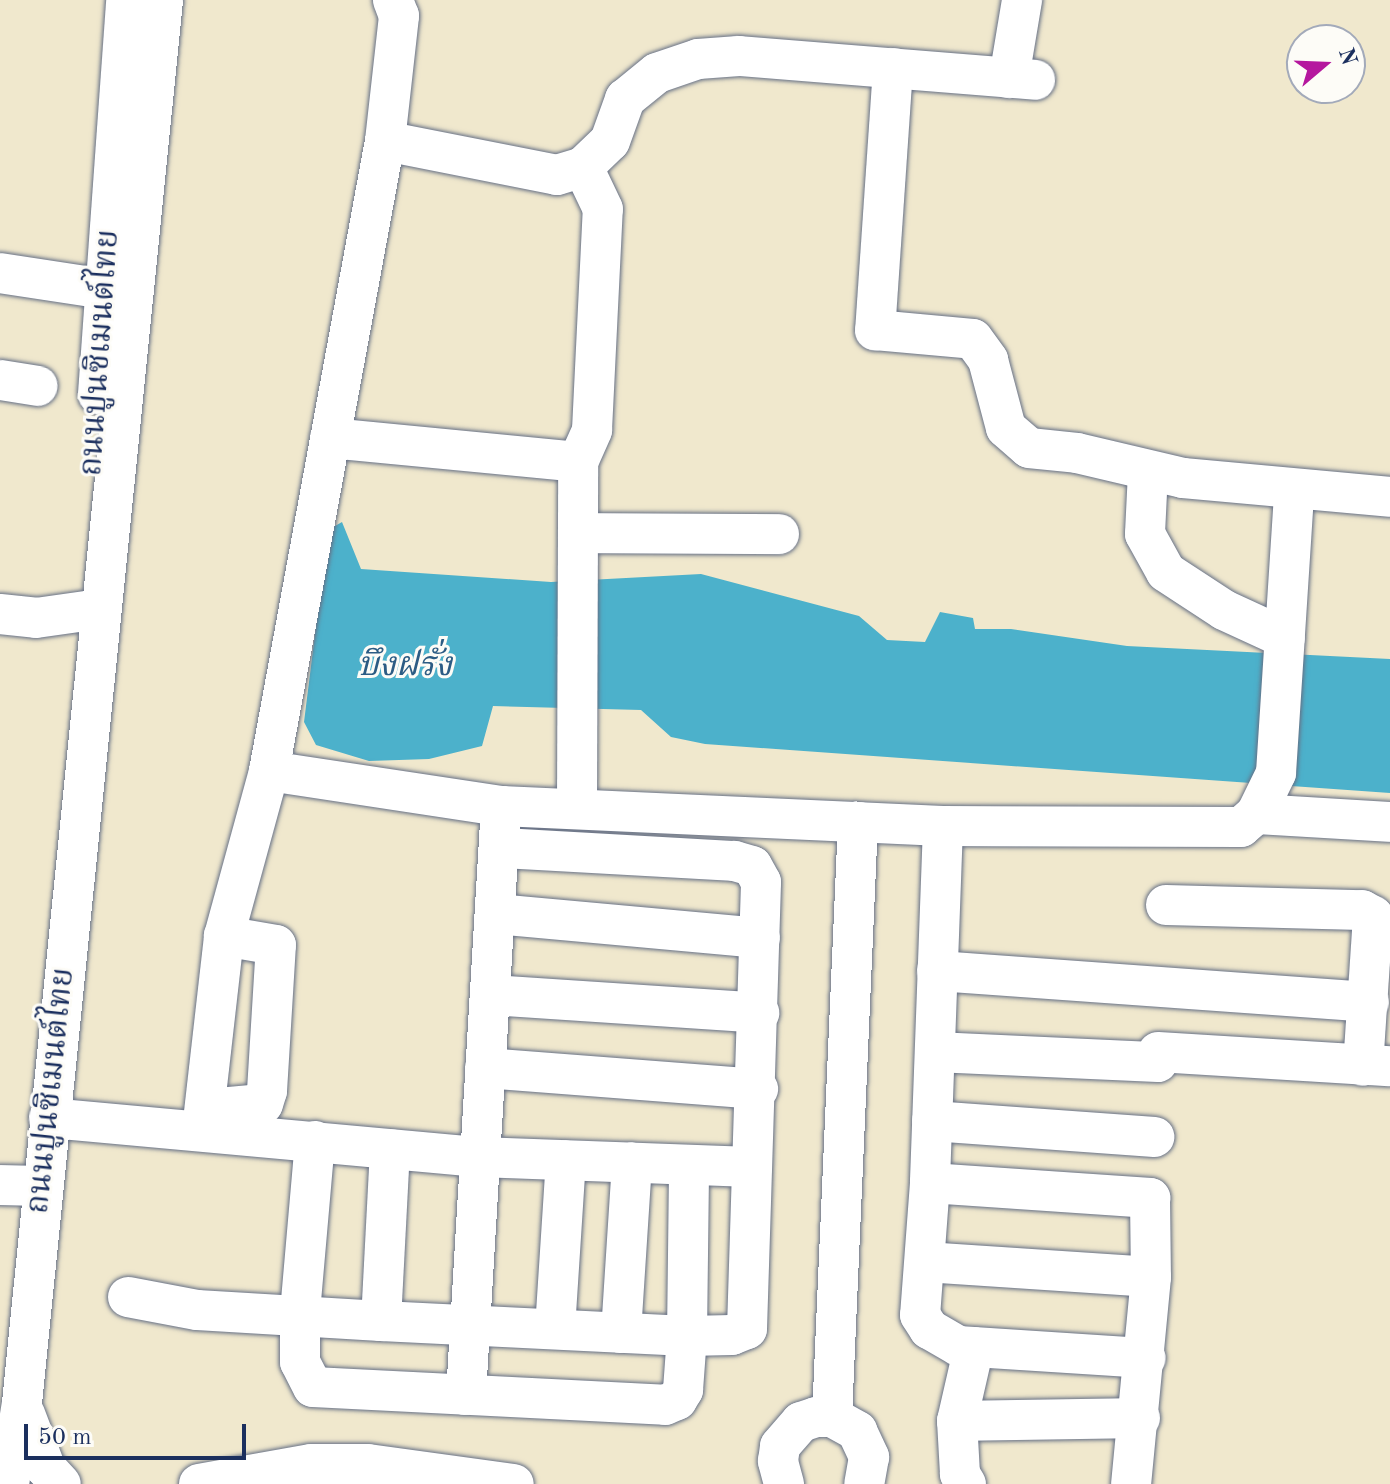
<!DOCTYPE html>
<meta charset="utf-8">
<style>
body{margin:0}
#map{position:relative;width:1390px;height:1484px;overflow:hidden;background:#f0e8cd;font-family:"Old Standard TT","Noto Serif Thai",serif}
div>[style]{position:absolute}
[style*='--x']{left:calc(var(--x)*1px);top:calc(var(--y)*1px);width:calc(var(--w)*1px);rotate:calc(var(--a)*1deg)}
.water>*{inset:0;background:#4cb1cb}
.roads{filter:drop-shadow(0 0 2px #667085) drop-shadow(0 0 2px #667085)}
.minor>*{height:40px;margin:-20px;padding:0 20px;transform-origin:20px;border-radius:20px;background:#fff}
span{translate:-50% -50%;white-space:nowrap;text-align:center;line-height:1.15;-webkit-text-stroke:6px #fdfcf7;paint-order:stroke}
.street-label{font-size:32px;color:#1b2f5e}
.water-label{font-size:34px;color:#2c5c84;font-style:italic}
.north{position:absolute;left:1286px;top:24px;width:80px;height:80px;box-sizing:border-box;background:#fdfcf7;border:2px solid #a3aaba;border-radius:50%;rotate:71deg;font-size:22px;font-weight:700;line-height:32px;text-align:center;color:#1b2f5e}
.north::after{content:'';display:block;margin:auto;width:28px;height:36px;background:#b5179e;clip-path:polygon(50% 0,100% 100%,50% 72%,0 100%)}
.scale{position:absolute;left:24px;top:1424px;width:222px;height:36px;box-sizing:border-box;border:4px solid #1b2f5e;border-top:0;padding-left:10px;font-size:24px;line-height:28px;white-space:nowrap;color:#1b2f5e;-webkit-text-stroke:6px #fdfcf7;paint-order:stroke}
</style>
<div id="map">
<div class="water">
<i style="clip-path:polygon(342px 522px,361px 569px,551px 582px,701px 574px,859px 616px,887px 640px,925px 642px,940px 612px,973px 618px,975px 629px,1011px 629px,1127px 646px,1390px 659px,1390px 793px,705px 744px,671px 737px,641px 710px,493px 706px,482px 746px,429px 759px,369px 761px,316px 745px,304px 722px,328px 530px)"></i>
</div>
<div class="roads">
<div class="minor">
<i style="--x:893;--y:68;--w:263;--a:93.9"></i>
<i style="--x:875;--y:330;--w:98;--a:5.2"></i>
<i style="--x:973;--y:339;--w:26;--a:54"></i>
<i style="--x:988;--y:360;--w:70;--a:75.2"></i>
<i style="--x:1006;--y:428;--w:30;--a:41"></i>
<i style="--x:1029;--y:448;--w:48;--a:5.9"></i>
<i style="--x:1077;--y:453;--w:109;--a:13.3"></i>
<i style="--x:1183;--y:478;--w:208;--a:5.2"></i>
<i style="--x:1009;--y:78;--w:79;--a:-80.5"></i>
<i style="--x:385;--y:141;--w:175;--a:11.2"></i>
<i style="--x:557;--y:175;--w:27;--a:-17"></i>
<i style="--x:583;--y:167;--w:37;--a:-44"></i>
<i style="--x:610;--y:141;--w:45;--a:-70.3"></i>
<i style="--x:625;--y:99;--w:41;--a:-39.1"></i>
<i style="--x:657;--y:73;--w:43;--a:-18.9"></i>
<i style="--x:698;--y:59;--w:41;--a:-4.2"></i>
<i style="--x:739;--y:56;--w:297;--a:4.6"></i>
<i style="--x:0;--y:273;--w:106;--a:8.7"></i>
<i style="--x:0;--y:380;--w:38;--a:9"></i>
<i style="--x:98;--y:394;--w:395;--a:-85.9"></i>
<i style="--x:330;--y:438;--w:249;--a:5.5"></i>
<i style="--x:578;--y:462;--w:35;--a:-66"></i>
<i style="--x:592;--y:430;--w:221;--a:-87.2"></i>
<i style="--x:603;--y:209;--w:47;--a:-115.5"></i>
<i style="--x:1148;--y:472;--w:62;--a:92.8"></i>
<i style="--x:1145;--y:534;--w:43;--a:61.1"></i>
<i style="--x:1166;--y:572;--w:69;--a:33.2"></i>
<i style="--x:1224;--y:610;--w:67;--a:24.7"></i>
<i style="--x:578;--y:533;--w:201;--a:0.3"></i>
<i style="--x:0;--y:614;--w:36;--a:6"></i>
<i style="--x:36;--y:618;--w:50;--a:-8"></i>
<i style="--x:269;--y:771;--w:235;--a:8.6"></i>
<i style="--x:577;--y:809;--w:347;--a:-89.8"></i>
<i style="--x:1256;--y:814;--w:134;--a:3.4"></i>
<i style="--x:943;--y:826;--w:357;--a:92.1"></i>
<i style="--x:930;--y:1183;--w:132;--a:94.3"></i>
<i style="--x:920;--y:1315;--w:17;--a:57"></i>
<i style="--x:929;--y:1329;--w:34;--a:30"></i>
<i style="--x:959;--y:1346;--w:187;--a:3.7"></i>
<i style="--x:1166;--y:905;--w:196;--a:1.5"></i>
<i style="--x:1362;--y:910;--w:13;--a:29"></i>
<i style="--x:1373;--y:916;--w:150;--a:93.8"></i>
<i style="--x:496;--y:914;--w:265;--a:5.2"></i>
<i style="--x:937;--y:971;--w:433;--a:4.1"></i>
<i style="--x:491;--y:995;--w:269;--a:3.8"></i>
<i style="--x:935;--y:1052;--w:223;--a:2.6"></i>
<i style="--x:1158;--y:1052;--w:232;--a:3.5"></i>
<i style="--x:485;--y:1068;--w:274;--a:4.4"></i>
<i style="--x:207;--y:1109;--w:56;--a:-5.1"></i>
<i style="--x:263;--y:1104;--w:14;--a:-73"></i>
<i style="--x:267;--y:1091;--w:146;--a:-86.5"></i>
<i style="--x:276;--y:945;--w:53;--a:-170.2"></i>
<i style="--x:49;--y:1118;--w:431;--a:5.2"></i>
<i style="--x:478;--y:1157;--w:274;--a:2.1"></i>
<i style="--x:932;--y:1121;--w:223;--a:4.1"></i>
<i style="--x:202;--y:1130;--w:195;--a:-83.5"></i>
<i style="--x:224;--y:936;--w:171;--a:-74.7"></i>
<i style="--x:269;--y:771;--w:641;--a:-79.57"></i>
<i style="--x:385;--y:141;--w:126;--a:-83.6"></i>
<i style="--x:399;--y:16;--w:17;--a:-111"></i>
<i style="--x:315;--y:1141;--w:174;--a:95"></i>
<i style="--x:300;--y:1314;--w:48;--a:90"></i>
<i style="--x:300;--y:1362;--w:28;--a:63"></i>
<i style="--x:313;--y:1387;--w:352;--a:2.9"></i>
<i style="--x:665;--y:1405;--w:13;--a:-23"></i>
<i style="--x:677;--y:1400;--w:12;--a:-59"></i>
<i style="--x:683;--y:1390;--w:54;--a:-85.8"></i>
<i style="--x:687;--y:1336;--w:171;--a:-89.3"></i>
<i style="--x:930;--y:1183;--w:221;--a:3.9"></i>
<i style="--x:1150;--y:1198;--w:79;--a:89.3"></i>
<i style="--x:1151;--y:1277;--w:208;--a:95.5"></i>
<i style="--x:0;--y:1185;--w:43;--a:1.3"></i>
<i style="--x:926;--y:1262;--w:225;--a:3.8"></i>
<i style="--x:128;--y:1297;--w:70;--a:10.7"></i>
<i style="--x:197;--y:1310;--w:184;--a:3.4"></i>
<i style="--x:381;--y:1321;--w:306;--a:2.8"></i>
<i style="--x:687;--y:1336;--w:45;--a:-1.3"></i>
<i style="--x:732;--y:1335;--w:16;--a:-22"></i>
<i style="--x:747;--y:1329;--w:447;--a:-88.2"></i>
<i style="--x:761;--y:882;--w:18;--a:-119"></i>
<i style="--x:752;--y:866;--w:19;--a:-164"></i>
<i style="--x:734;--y:861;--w:234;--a:-176.8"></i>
<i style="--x:381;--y:1321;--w:172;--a:-87"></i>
<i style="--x:555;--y:1329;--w:169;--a:-86.3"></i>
<i style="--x:621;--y:1333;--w:171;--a:-86.3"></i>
<i style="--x:466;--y:1395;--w:590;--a:-86.6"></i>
<i style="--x:501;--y:806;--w:442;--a:2.6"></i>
<i style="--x:943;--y:826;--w:298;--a:0.2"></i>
<i style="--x:1241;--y:827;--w:20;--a:-41"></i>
<i style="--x:1256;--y:814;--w:46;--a:-64"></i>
<i style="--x:1276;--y:773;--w:282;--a:-86.3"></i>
<i style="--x:25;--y:1414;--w:57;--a:69.3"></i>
<i style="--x:45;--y:1467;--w:23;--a:47"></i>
<i style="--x:832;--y:1417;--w:596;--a:-87.5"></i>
<i style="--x:957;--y:1421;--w:183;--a:-0.9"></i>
<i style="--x:9;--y:1484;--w:82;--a:-80.9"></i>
<i style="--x:22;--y:1403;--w:1410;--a:-84.26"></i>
<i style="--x:199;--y:1484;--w:114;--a:-10.1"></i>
<i style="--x:311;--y:1464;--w:57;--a:0"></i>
<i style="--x:368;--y:1464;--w:147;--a:7.8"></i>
<i style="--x:784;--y:1484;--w:24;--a:-105"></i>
<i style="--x:778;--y:1461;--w:15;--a:-82"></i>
<i style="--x:780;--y:1446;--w:32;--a:-49"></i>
<i style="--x:801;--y:1422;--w:16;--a:-18"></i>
<i style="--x:816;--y:1417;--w:16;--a:0"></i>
<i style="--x:832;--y:1417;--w:29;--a:29"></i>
<i style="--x:857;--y:1431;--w:29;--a:65"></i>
<i style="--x:869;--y:1457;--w:27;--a:100"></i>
<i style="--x:966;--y:1484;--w:12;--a:-121"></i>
<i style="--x:960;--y:1474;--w:53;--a:-93.2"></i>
<i style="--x:957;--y:1421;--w:76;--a:-77.1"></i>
</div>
</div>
<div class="street-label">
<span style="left:101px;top:353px;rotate:-86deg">ถนนปูนซิเมนต์ไทย</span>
<span style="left:52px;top:1091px;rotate:-84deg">ถนนปูนซิเมนต์ไทย</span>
</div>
<div class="water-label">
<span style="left:405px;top:667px">บึงฝรั่ง</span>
</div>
<div class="north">N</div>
<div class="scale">50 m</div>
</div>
